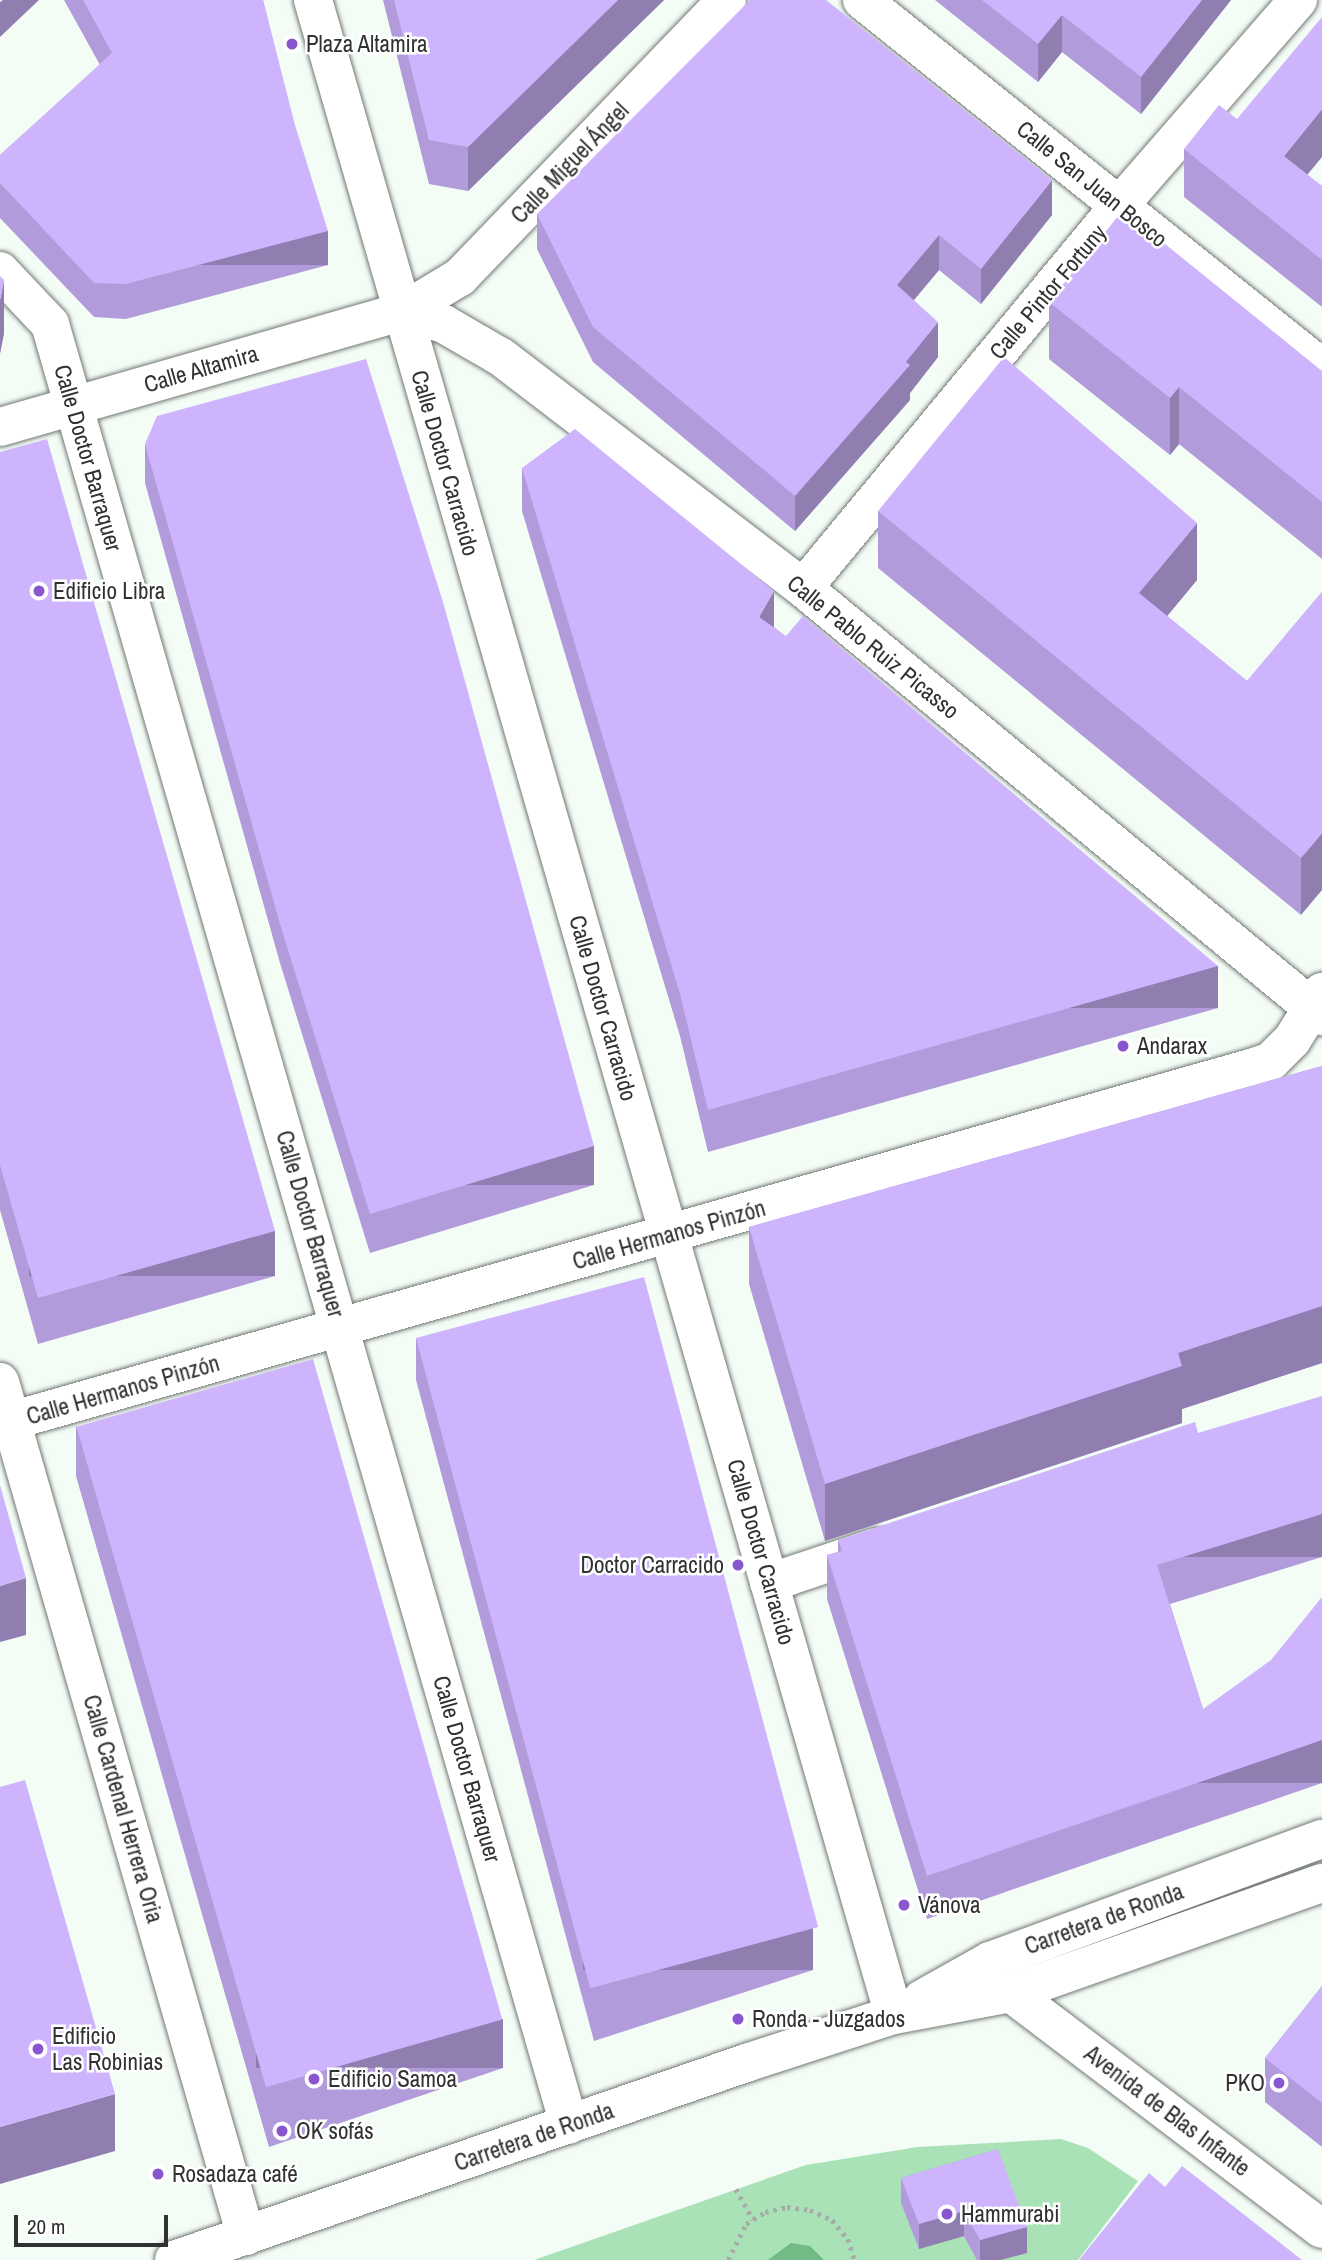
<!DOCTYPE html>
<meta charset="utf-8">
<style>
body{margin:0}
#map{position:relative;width:1322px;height:2260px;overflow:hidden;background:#f4fcf6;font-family:"Archivo Narrow",sans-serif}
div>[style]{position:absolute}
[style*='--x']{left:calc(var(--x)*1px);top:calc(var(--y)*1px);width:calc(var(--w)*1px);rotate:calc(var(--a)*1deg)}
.green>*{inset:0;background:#a9e2b7}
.water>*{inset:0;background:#72ba86}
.path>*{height:4.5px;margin-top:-2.25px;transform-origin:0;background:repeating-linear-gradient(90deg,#a6aca8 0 3.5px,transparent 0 8.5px)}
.roads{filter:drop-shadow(0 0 2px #727873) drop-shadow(0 0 2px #727873)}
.minor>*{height:38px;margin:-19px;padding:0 19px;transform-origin:19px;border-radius:19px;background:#fff}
.major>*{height:38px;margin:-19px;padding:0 19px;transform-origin:19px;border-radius:19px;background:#fff}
.wall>*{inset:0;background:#b19bda}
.shaded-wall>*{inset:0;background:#907eb1;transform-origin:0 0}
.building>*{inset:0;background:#ceb4fd;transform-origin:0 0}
.dots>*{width:19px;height:19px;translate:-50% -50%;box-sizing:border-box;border:4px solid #fff;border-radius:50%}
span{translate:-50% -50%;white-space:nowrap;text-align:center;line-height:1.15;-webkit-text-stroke:5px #fff;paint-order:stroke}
.poi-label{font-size:23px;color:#2f3230}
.left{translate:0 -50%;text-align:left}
.right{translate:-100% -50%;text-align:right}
.street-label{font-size:23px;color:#2f3230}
.scale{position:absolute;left:14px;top:2215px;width:154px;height:32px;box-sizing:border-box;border:4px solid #2f3230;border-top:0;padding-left:9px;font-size:21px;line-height:24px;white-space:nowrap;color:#2f3230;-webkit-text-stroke:5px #fff;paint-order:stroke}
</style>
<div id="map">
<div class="green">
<i style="clip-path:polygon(1061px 2139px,1088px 2148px,1138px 2181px,1078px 2260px,534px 2260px,806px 2165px,918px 2147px)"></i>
</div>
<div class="water">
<i style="clip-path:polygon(791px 2243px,810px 2246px,824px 2260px,768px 2260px)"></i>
</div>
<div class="path">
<i style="--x:736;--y:2189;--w:35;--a:61"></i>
<i style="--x:728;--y:2260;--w:40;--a:-63.4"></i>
<i style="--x:746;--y:2224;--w:22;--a:-32"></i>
<i style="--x:765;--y:2212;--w:23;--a:-13"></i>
<i style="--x:787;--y:2207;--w:23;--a:7"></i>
<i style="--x:810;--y:2210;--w:24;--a:24"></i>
<i style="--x:832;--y:2220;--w:25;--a:50"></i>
<i style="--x:848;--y:2239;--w:22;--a:72"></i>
</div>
<div class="roads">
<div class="minor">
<i style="--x:313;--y:0;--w:2097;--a:73.92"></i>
<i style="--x:862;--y:0;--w:589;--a:38.66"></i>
<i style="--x:0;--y:271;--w:73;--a:46.7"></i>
<i style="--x:50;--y:324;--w:1874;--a:73.92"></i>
<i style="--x:402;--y:312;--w:44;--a:15.9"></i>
<i style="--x:444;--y:324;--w:66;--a:30.1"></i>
<i style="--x:501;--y:357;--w:380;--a:37.4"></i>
<i style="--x:803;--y:588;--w:673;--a:39.51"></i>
<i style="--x:0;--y:427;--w:418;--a:-16"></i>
<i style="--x:402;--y:312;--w:68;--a:-31.1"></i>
<i style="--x:460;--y:277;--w:385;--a:-46.1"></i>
<i style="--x:803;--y:588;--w:496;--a:-50.4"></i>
<i style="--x:1119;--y:206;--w:273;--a:-49"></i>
<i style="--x:0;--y:1382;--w:889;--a:73.93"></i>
<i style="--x:0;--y:1424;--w:1304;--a:-15.89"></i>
<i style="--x:1254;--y:1067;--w:18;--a:-19"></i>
<i style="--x:1271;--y:1061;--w:30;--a:-45"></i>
<i style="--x:1292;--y:1040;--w:57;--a:-58"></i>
<i style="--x:769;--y:1583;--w:113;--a:-18.6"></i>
<i style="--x:1011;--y:1993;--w:390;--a:37.2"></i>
</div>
<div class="major">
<i style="--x:922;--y:1999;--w:78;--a:-29.2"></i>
<i style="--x:990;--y:1961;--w:354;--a:-20.2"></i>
<i style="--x:174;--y:2260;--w:605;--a:-19"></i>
<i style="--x:746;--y:2063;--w:156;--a:-18"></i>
<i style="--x:894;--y:2015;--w:119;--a:-10.6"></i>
<i style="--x:1011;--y:1993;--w:330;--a:-19.5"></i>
</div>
</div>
<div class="wall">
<i style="clip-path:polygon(64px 0,263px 0,328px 265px,126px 319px,94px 317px,0 218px,0 155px,100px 65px)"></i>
<i style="clip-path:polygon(383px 0,664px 0,468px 191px,429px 184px)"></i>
<i style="clip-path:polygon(935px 0,1231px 0,1141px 114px,1062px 52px,1038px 82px)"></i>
<i style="clip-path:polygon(1184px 149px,1307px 175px,1322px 186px,1322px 307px,1184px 197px)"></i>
<i style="clip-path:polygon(537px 214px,1052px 215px,981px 304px,939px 270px,914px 300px,938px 357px,910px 393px,910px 400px,795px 531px,593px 362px,537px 249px)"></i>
<i style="clip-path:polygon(1049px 302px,1322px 371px,1322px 559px,1179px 444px,1170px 455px,1049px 359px)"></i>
<i style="clip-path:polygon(145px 444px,594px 1185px,370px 1253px,280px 963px,145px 483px)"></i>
<i style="clip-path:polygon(0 452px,275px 1276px,38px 1344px,0 1210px)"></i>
<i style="clip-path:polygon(522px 468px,774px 627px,1218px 1008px,708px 1152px,680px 1036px,522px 511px)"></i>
<i style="clip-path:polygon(878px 511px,1197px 580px,1167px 616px,1247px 681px,1322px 592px,1301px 915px,878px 568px)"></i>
<i style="clip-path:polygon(1322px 1066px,1322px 1363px,1182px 1409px,1182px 1423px,825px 1541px,749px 1284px,749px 1227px)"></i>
<i style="clip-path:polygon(416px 1338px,813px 1970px,594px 2041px,416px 1380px)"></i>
<i style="clip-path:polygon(76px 1426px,503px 2068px,269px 2147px,76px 1476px)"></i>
<i style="clip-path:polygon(1198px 1433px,1322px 1557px,1170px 1604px,1203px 1709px,1322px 1783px,927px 1919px,827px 1599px,827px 1555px,838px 1552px,838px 1540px)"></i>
<i style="clip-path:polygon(1322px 1986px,1322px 2147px,1265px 2102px,1265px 2058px)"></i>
<i style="clip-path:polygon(998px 2149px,1027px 2253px,1000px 2260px,977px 2260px,964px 2236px,919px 2249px,901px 2203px,901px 2178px)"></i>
</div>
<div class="shaded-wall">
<i style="clip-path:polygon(3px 0,39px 0,0 37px,0 2px)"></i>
<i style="clip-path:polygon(618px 0,664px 0,468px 191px,468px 147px)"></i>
<i style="clip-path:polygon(1202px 0,1231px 0,1141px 114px,1141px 77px)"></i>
<i style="clip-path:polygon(1062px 15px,1062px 52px,1038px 82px,1038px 44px)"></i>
<i style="clip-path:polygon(1322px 109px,1322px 157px,1284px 203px,1284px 156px)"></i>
<i style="clip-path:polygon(1052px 180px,1052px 215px,981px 304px,981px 269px)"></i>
<i style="left:328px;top:231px;width:34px;height:209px;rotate:90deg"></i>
<i style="clip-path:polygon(939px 235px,939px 270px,897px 320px,897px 285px)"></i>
<i style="clip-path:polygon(4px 280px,4px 334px,0 354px,0 300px)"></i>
<i style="clip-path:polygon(938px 322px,938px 357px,910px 393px,910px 400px,795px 531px,795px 496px)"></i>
<i style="clip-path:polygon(1179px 387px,1179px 444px,1170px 455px,1170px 398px)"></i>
<i style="clip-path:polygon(1197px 523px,1197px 580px,1139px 650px,1139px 593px)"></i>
<i style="clip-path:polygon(774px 591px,774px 633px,759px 617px)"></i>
<i style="clip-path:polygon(1322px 833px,1322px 890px,1301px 915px,1301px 858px)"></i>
<i style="left:1218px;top:966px;width:42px;height:530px;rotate:90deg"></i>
<i style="left:594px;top:1146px;width:39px;height:234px;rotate:90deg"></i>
<i style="left:275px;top:1231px;width:45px;height:246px;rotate:90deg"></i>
<i style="clip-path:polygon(1322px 1306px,1322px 1363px,1182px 1409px,1182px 1423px,825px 1541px,825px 1484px,1178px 1353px)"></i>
<i style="left:1322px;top:1514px;width:43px;height:173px;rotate:90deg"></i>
<i style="clip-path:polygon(26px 1578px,26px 1635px,0 1642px,0 1586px)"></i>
<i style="left:1322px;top:1740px;width:43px;height:418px;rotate:90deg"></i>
<i style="left:813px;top:1928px;width:42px;height:230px;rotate:90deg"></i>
<i style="left:503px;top:2019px;width:49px;height:247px;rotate:90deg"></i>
<i style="clip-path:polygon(115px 2094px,115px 2151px,0 2184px,0 2127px)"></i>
<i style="clip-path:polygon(964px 2211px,964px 2236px,919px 2249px,919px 2224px)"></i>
<i style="clip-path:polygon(1027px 2227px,1027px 2253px,1000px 2260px,980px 2260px,980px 2240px)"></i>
</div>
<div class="building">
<i style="clip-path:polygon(83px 0,263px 0,295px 125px,328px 231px,126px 284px,94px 283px,0 183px,0 155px,112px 53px)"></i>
<i style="clip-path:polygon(394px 0,618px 0,468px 147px,429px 140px)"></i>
<i style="clip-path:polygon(750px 0,826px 0,1052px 180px,981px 269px,939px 235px,897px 285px,938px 322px,906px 362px,910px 365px,795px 496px,593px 327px,537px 214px)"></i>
<i style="clip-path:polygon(982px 0,1202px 0,1141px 77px,1062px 15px,1038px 44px)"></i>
<i style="clip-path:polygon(1322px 17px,1322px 109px,1284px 156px,1322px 186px,1322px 260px,1184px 149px,1219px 105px,1237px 119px)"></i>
<i style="clip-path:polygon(1123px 210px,1322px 371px,1322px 502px,1179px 387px,1170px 398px,1049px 302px)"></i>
<i style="clip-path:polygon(0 276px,4px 280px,0 300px)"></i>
<i style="clip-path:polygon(1004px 357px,1197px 523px,1139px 593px,1247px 681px,1322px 592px,1322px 833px,1301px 858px,878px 511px)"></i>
<i style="clip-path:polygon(366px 359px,443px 602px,594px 1146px,370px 1214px,280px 924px,145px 444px,157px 416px)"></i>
<i style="clip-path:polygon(575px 429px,774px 591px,759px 617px,786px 636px,803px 616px,1218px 966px,708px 1110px,680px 994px,522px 468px)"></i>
<i style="clip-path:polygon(47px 439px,275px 1231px,38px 1298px,0 1165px,0 452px)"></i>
<i style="clip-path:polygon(1322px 1066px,1322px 1306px,1178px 1353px,1182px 1366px,825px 1484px,749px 1227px)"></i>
<i style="left:644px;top:1277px;width:673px;height:236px;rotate:75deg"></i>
<i style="left:313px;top:1359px;width:687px;height:246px;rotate:74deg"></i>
<i style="clip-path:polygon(1322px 1396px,1322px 1514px,1157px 1565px,1203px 1709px,1271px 1660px,1322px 1597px,1322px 1740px,927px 1876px,827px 1555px,842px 1551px,838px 1540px,1195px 1422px,1198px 1433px)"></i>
<i style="clip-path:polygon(0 1485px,26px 1578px,0 1586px)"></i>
<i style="clip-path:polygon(25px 1780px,115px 2094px,0 2127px,0 1787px)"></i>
<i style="clip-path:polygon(1322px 1986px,1322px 2103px,1265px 2058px)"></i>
<i style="clip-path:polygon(998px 2149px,1027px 2227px,980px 2240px,964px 2211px,919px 2224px,901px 2178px)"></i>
<i style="clip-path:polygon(1182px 2166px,1302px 2260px,1079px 2260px,1149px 2173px,1165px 2187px)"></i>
</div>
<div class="dots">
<i style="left:292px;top:44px;background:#8956cf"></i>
<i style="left:39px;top:591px;background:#8956cf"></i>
<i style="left:1123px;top:1046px;background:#8956cf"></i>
<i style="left:738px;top:1565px;background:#8956cf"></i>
<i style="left:904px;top:1905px;background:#8956cf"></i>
<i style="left:738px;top:2019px;background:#8956cf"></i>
<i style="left:38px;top:2049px;background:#8956cf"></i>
<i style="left:314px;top:2079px;background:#8956cf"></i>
<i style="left:1279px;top:2083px;background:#8956cf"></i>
<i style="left:282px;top:2131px;background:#8956cf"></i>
<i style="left:158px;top:2174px;background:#8956cf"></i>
<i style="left:947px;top:2214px;background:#8956cf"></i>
</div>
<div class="poi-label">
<span class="left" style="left:306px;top:44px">Plaza Altamira</span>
<span class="left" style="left:53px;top:591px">Edificio Libra</span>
<span class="left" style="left:1137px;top:1046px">Andarax</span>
<span class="right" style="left:724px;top:1565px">Doctor Carracido</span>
<span class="left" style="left:918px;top:1905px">Vánova</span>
<span class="left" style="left:752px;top:2019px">Ronda - Juzgados</span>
<span class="left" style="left:52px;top:2049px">Edificio<br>Las Robinias</span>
<span class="left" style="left:328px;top:2079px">Edificio Samoa</span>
<span class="right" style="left:1265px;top:2083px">PKO</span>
<span class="left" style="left:296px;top:2131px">OK sofás</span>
<span class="left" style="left:172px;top:2174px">Rosadaza café</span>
<span class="left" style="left:961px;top:2214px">Hammurabi</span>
</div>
<div class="street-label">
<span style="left:570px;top:163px;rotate:-46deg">Calle Miguel Ángel</span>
<span style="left:1092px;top:184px;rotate:39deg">Calle San Juan Bosco</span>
<span style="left:1048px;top:292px;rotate:-50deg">Calle Pintor Fortuny</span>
<span style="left:201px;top:369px;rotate:-16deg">Calle Altamira</span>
<span style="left:88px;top:458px;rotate:74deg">Calle Doctor Barraquer</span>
<span style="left:445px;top:463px;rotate:74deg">Calle Doctor Carracido</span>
<span style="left:873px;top:647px;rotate:39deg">Calle Pablo Ruiz Picasso</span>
<span style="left:603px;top:1008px;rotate:74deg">Calle Doctor Carracido</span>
<span style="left:310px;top:1224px;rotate:74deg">Calle Doctor Barraquer</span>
<span style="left:669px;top:1235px;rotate:-16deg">Calle Hermanos Pinzón</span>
<span style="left:123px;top:1390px;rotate:-16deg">Calle Hermanos Pinzón</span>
<span style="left:761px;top:1552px;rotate:74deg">Calle Doctor Carracido</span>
<span style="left:467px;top:1769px;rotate:74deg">Calle Doctor Barraquer</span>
<span style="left:123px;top:1809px;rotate:74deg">Calle Cardenal Herrera Oria</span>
<span style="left:1104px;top:1919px;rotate:-20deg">Carretera de Ronda</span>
<span style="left:1167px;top:2111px;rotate:37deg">Avenida de Blas Infante</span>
<span style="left:534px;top:2137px;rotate:-19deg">Carretera de Ronda</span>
</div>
<div class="scale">20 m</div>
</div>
